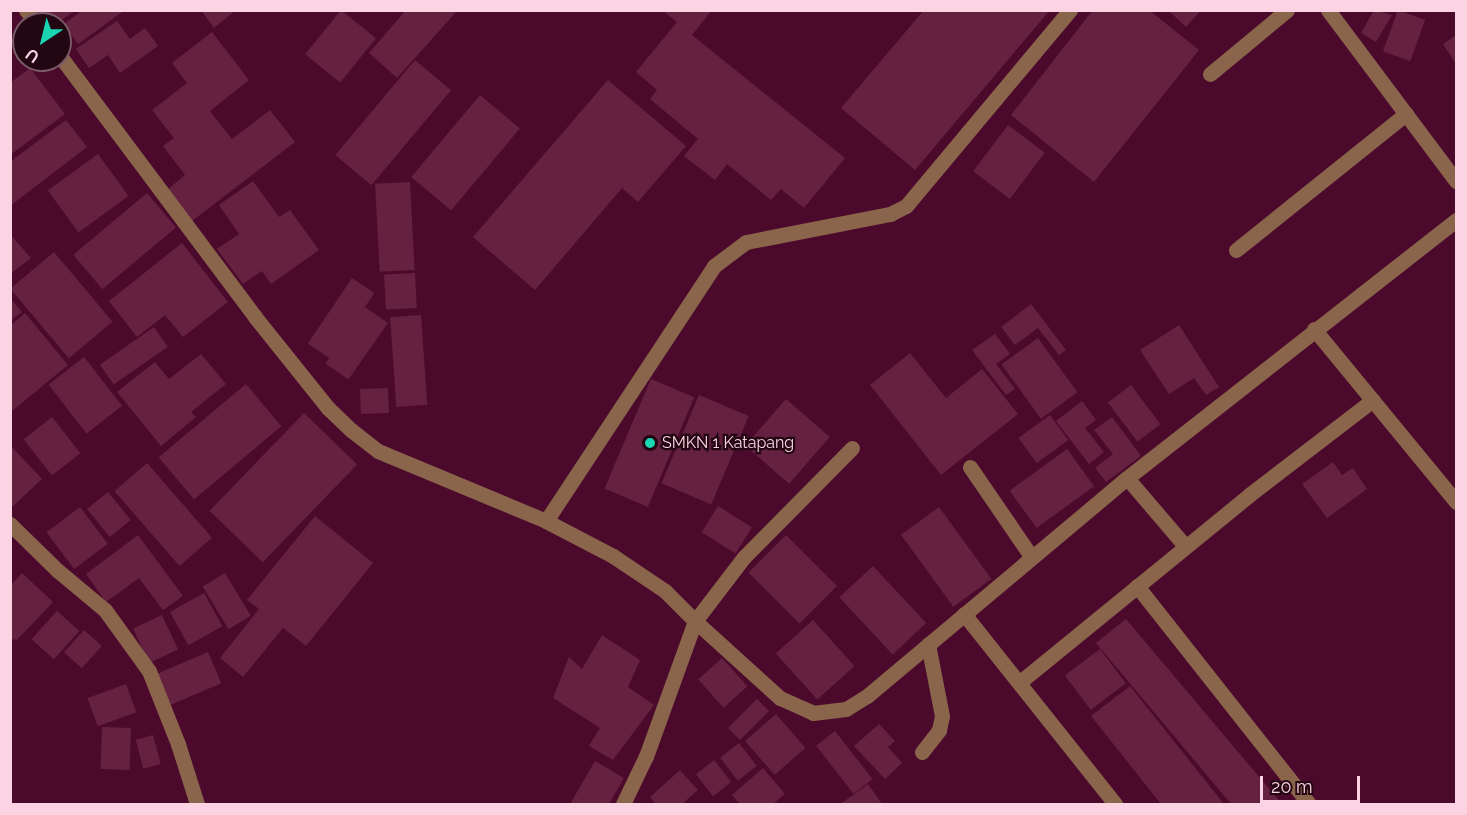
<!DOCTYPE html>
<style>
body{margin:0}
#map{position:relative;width:1467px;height:815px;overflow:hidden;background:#4b0a2b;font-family:Raleway,sans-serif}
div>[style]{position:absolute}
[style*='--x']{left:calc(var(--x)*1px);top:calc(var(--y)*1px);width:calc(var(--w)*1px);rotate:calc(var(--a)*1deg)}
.building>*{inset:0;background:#642240;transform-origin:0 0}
.minor>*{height:15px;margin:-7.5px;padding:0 7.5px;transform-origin:7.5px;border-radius:7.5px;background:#8a644b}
.dots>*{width:16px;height:16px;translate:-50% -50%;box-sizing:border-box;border:3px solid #220713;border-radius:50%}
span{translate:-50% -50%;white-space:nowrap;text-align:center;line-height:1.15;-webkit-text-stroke:4.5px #220713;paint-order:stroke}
.poi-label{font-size:16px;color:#fcd3e2}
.left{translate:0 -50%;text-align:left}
.frame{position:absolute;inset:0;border:12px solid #fcd3e2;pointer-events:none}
.north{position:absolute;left:12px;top:12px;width:60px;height:60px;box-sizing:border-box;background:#220713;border:2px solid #795966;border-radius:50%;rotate:215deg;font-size:16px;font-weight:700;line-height:24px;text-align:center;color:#fcd3e2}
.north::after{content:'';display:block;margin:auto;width:21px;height:27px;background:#19d5b2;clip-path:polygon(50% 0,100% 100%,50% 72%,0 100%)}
.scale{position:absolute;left:1260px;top:776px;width:100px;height:27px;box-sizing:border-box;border:3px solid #fcd3e2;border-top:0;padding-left:8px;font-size:18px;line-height:21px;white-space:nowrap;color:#fcd3e2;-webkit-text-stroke:4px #220713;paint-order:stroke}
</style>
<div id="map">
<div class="building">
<i style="clip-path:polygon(39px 10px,76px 10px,56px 24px,48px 24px)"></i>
<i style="clip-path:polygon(83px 10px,125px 10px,78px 44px,64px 24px)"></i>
<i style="clip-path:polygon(201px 10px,236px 10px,214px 28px)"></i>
<i style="left:341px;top:10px;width:45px;height:57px;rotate:39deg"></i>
<i style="clip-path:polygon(406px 10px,458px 10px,397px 78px,369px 53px)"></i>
<i style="clip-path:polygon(662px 10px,712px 10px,692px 35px,845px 158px,804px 208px,781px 189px,771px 200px,727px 164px,715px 180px,684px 156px,698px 139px,650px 99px,657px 90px,636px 72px,677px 22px)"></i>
<i style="clip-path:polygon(924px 10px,1050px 10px,915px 170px,841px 108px)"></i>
<i style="clip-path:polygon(1093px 10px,1149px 10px,1199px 50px,1094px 182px,1011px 115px)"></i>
<i style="clip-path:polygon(1168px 10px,1201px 10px,1186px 27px)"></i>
<i style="clip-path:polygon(1374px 10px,1392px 15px,1376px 42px,1361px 33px)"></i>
<i style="left:1398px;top:10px;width:29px;height:44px;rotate:20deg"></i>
<i style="clip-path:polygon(117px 21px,130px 39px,145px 28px,158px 46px,120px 73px,108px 55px,89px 68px,76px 49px)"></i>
<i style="clip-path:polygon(212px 32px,249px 80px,210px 111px,232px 139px,270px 110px,295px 142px,192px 221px,167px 190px,185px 175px,163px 146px,174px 138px,152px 110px,187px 83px,172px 63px)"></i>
<i style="clip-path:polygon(1456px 35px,1456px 64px,1443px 44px)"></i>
<i style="left:415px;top:60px;width:47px;height:124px;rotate:40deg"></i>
<i style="clip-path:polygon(30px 68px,65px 114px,10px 155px,10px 83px)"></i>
<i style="clip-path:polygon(608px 80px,686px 146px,638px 202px,622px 188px,535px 290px,473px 237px)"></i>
<i style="left:480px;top:95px;width:52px;height:107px;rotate:40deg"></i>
<i style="clip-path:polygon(66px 120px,87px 147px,10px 206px,10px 162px)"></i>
<i style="left:1008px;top:125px;width:46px;height:58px;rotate:37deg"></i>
<i style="left:98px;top:154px;width:52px;height:62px;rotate:54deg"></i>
<i style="clip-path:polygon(253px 181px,279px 217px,290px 210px,319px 250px,271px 284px,262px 271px,243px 284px,217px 249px,239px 234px,219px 205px)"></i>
<i style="left:410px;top:182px;width:88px;height:35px;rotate:87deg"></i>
<i style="left:147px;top:193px;width:45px;height:96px;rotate:50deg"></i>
<i style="clip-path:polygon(10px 234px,31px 258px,10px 274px)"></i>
<i style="clip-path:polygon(182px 243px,228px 302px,183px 337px,165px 315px,137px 337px,109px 301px)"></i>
<i style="left:54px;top:252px;width:91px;height:57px;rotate:50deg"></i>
<i style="left:415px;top:273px;width:35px;height:31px;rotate:87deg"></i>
<i style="left:352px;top:278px;width:27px;height:79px;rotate:34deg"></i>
<i style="clip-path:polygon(10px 298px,22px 312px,10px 321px)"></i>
<i style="clip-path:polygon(1031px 304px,1066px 350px,1059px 355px,1038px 328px,1015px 345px,1001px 327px)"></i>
<i style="left:365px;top:307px;width:28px;height:69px;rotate:35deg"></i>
<i style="clip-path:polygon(25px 313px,68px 365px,12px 411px,10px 326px)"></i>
<i style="left:421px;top:315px;width:90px;height:31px;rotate:86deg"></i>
<i style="clip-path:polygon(1179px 325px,1219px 387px,1206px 395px,1194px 378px,1169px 394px,1140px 350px)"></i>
<i style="left:154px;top:327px;width:24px;height:66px;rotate:55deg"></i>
<i style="clip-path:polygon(995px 334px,1010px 354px,996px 364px,1015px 389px,1006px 395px,972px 350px)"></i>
<i style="left:1038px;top:338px;width:67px;height:45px;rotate:54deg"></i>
<i style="clip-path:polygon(910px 353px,946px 398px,982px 369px,1018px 414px,941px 475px,870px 385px)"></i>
<i style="clip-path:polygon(201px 354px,226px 384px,191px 412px,196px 417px,161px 446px,117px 392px,155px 362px,169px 379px)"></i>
<i style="left:84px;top:357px;width:62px;height:45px;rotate:52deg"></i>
<i style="left:651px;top:379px;width:47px;height:119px;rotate:23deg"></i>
<i style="left:246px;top:384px;width:55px;height:114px;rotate:50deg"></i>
<i style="left:1131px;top:385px;width:49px;height:29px;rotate:53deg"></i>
<i style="left:388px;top:388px;width:25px;height:28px;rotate:88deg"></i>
<i style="left:699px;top:395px;width:54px;height:96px;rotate:23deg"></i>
<i style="left:786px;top:399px;width:58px;height:62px;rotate:41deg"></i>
<i style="clip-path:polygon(1082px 401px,1096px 420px,1085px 428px,1104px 452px,1089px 464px,1056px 421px)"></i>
<i style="left:304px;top:413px;width:74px;height:136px;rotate:44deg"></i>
<i style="left:1050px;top:415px;width:31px;height:39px;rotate:54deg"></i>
<i style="left:52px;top:417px;width:46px;height:36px;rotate:52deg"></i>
<i style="clip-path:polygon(1112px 417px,1141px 456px,1106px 482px,1095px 468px,1113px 454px,1094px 430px)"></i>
<i style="clip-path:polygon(10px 445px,42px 479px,10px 509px)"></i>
<i style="left:1067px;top:449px;width:46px;height:71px;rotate:54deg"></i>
<i style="clip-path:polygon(1333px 462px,1342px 475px,1353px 468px,1367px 489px,1327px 518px,1302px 484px)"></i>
<i style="left:147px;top:463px;width:99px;height:43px;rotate:49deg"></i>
<i style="left:108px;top:492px;width:36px;height:27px;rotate:51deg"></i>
<i style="left:718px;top:506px;width:40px;height:31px;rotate:32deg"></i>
<i style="left:80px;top:507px;width:46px;height:42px;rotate:53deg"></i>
<i style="left:939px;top:507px;width:89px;height:47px;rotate:54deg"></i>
<i style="clip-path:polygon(315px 516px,373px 563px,306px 646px,283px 628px,243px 677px,220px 658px,259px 609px,247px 600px)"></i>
<i style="clip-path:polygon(138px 535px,183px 596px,163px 610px,139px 578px,106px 602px,86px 574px)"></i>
<i style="left:786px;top:535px;width:72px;height:53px;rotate:45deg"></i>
<i style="left:873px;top:566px;width:78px;height:46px;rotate:47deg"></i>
<i style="clip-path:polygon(22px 573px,53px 602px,17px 640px,10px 639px,10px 586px)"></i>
<i style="left:225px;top:573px;width:50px;height:26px;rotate:59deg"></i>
<i style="left:204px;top:593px;width:38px;height:39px;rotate:61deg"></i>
<i style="left:57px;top:611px;width:30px;height:38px;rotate:42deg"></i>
<i style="left:162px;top:615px;width:38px;height:32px;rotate:65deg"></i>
<i style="clip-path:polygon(1126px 619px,1282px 804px,1231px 804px,1096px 643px)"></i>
<i style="left:813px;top:620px;width:62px;height:50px;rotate:48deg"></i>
<i style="left:84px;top:630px;width:24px;height:30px;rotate:42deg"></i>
<i style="clip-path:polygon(602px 635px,640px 660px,628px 687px,654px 705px,613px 760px,589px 746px,600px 728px,553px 698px,569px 657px,582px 669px)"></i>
<i style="left:1100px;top:649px;width:43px;height:44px;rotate:53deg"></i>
<i style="left:208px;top:652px;width:34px;height:56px;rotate:67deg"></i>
<i style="left:722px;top:658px;width:38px;height:32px;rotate:48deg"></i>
<i style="left:126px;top:684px;width:30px;height:41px;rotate:70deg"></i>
<i style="clip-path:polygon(1130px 686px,1224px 804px,1161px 804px,1091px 716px)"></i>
<i style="left:757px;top:699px;width:17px;height:41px;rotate:45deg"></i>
<i style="left:776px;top:714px;width:45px;height:41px;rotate:49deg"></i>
<i style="clip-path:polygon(879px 724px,895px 741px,888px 747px,902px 763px,885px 779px,854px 746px)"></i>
<i style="left:102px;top:727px;width:29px;height:42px;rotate:2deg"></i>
<i style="left:835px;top:731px;width:61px;height:24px;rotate:52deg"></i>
<i style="left:153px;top:735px;width:30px;height:18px;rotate:75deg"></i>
<i style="left:739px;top:743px;width:29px;height:24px;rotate:52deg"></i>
<i style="left:714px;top:760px;width:28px;height:23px;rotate:52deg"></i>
<i style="clip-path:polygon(595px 761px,624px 778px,609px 804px,570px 804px)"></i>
<i style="clip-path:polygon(763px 768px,785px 794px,773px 804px,740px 804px,732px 795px)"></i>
<i style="clip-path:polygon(680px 770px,698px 790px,682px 804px,656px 804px,650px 797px)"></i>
<i style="clip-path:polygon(868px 784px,882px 804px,840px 804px,856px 793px)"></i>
</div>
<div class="minor">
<i style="--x:26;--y:10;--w:18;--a:52"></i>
<i style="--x:1328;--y:10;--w:214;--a:53.2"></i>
<i style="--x:60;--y:56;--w:326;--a:53.2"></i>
<i style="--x:255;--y:317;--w:117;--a:51.3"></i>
<i style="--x:328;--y:408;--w:32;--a:44"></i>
<i style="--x:351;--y:430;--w:34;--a:38"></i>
<i style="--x:378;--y:451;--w:182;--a:22.6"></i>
<i style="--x:546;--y:521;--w:76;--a:27.6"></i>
<i style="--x:613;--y:556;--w:63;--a:33.9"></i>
<i style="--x:665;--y:591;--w:42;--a:45"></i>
<i style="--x:695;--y:621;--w:144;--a:109.9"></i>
<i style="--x:646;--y:756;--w:53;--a:115.6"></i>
<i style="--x:1210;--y:74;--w:100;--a:-39.7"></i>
<i style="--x:1236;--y:250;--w:218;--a:-38.7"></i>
<i style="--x:1314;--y:329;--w:224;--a:50.6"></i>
<i style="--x:852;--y:448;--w:153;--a:134.7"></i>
<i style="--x:744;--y:557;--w:81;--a:127.4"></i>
<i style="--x:695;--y:621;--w:115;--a:42.2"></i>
<i style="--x:780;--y:698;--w:36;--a:24"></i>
<i style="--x:813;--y:713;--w:33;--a:-7"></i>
<i style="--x:846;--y:709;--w:25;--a:-32"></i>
<i style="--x:867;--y:696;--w:339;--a:-40"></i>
<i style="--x:1127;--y:478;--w:418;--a:-38.1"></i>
<i style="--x:970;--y:467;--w:108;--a:55.6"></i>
<i style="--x:1127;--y:478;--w:89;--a:49.5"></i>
<i style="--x:546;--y:521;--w:305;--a:-56.6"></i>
<i style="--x:714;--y:266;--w:40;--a:-37"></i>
<i style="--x:746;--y:242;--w:147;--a:-11"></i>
<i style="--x:890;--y:214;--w:18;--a:-27"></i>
<i style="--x:906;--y:206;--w:256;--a:-50.1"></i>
<i style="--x:10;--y:524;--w:66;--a:44.4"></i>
<i style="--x:57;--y:570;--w:62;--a:39.8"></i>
<i style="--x:105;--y:610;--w:75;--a:54.2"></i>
<i style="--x:149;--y:671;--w:79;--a:68.3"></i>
<i style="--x:178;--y:744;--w:63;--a:72.4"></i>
<i style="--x:1137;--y:586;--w:278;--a:51.7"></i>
<i style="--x:964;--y:614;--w:243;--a:51.5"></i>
<i style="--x:1020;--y:682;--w:296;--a:-39.2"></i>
<i style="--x:1249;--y:495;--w:156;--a:-37.5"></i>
<i style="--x:922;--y:752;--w:28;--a:-52"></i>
<i style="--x:939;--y:730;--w:14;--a:-78"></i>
<i style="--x:942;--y:716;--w:73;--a:-101"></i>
</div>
<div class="dots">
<i style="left:650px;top:443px;background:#19d5b2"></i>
</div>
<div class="poi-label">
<span class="left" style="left:662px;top:443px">SMKN 1 Katapang</span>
</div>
<div class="frame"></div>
<div class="north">U</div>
<div class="scale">20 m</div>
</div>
